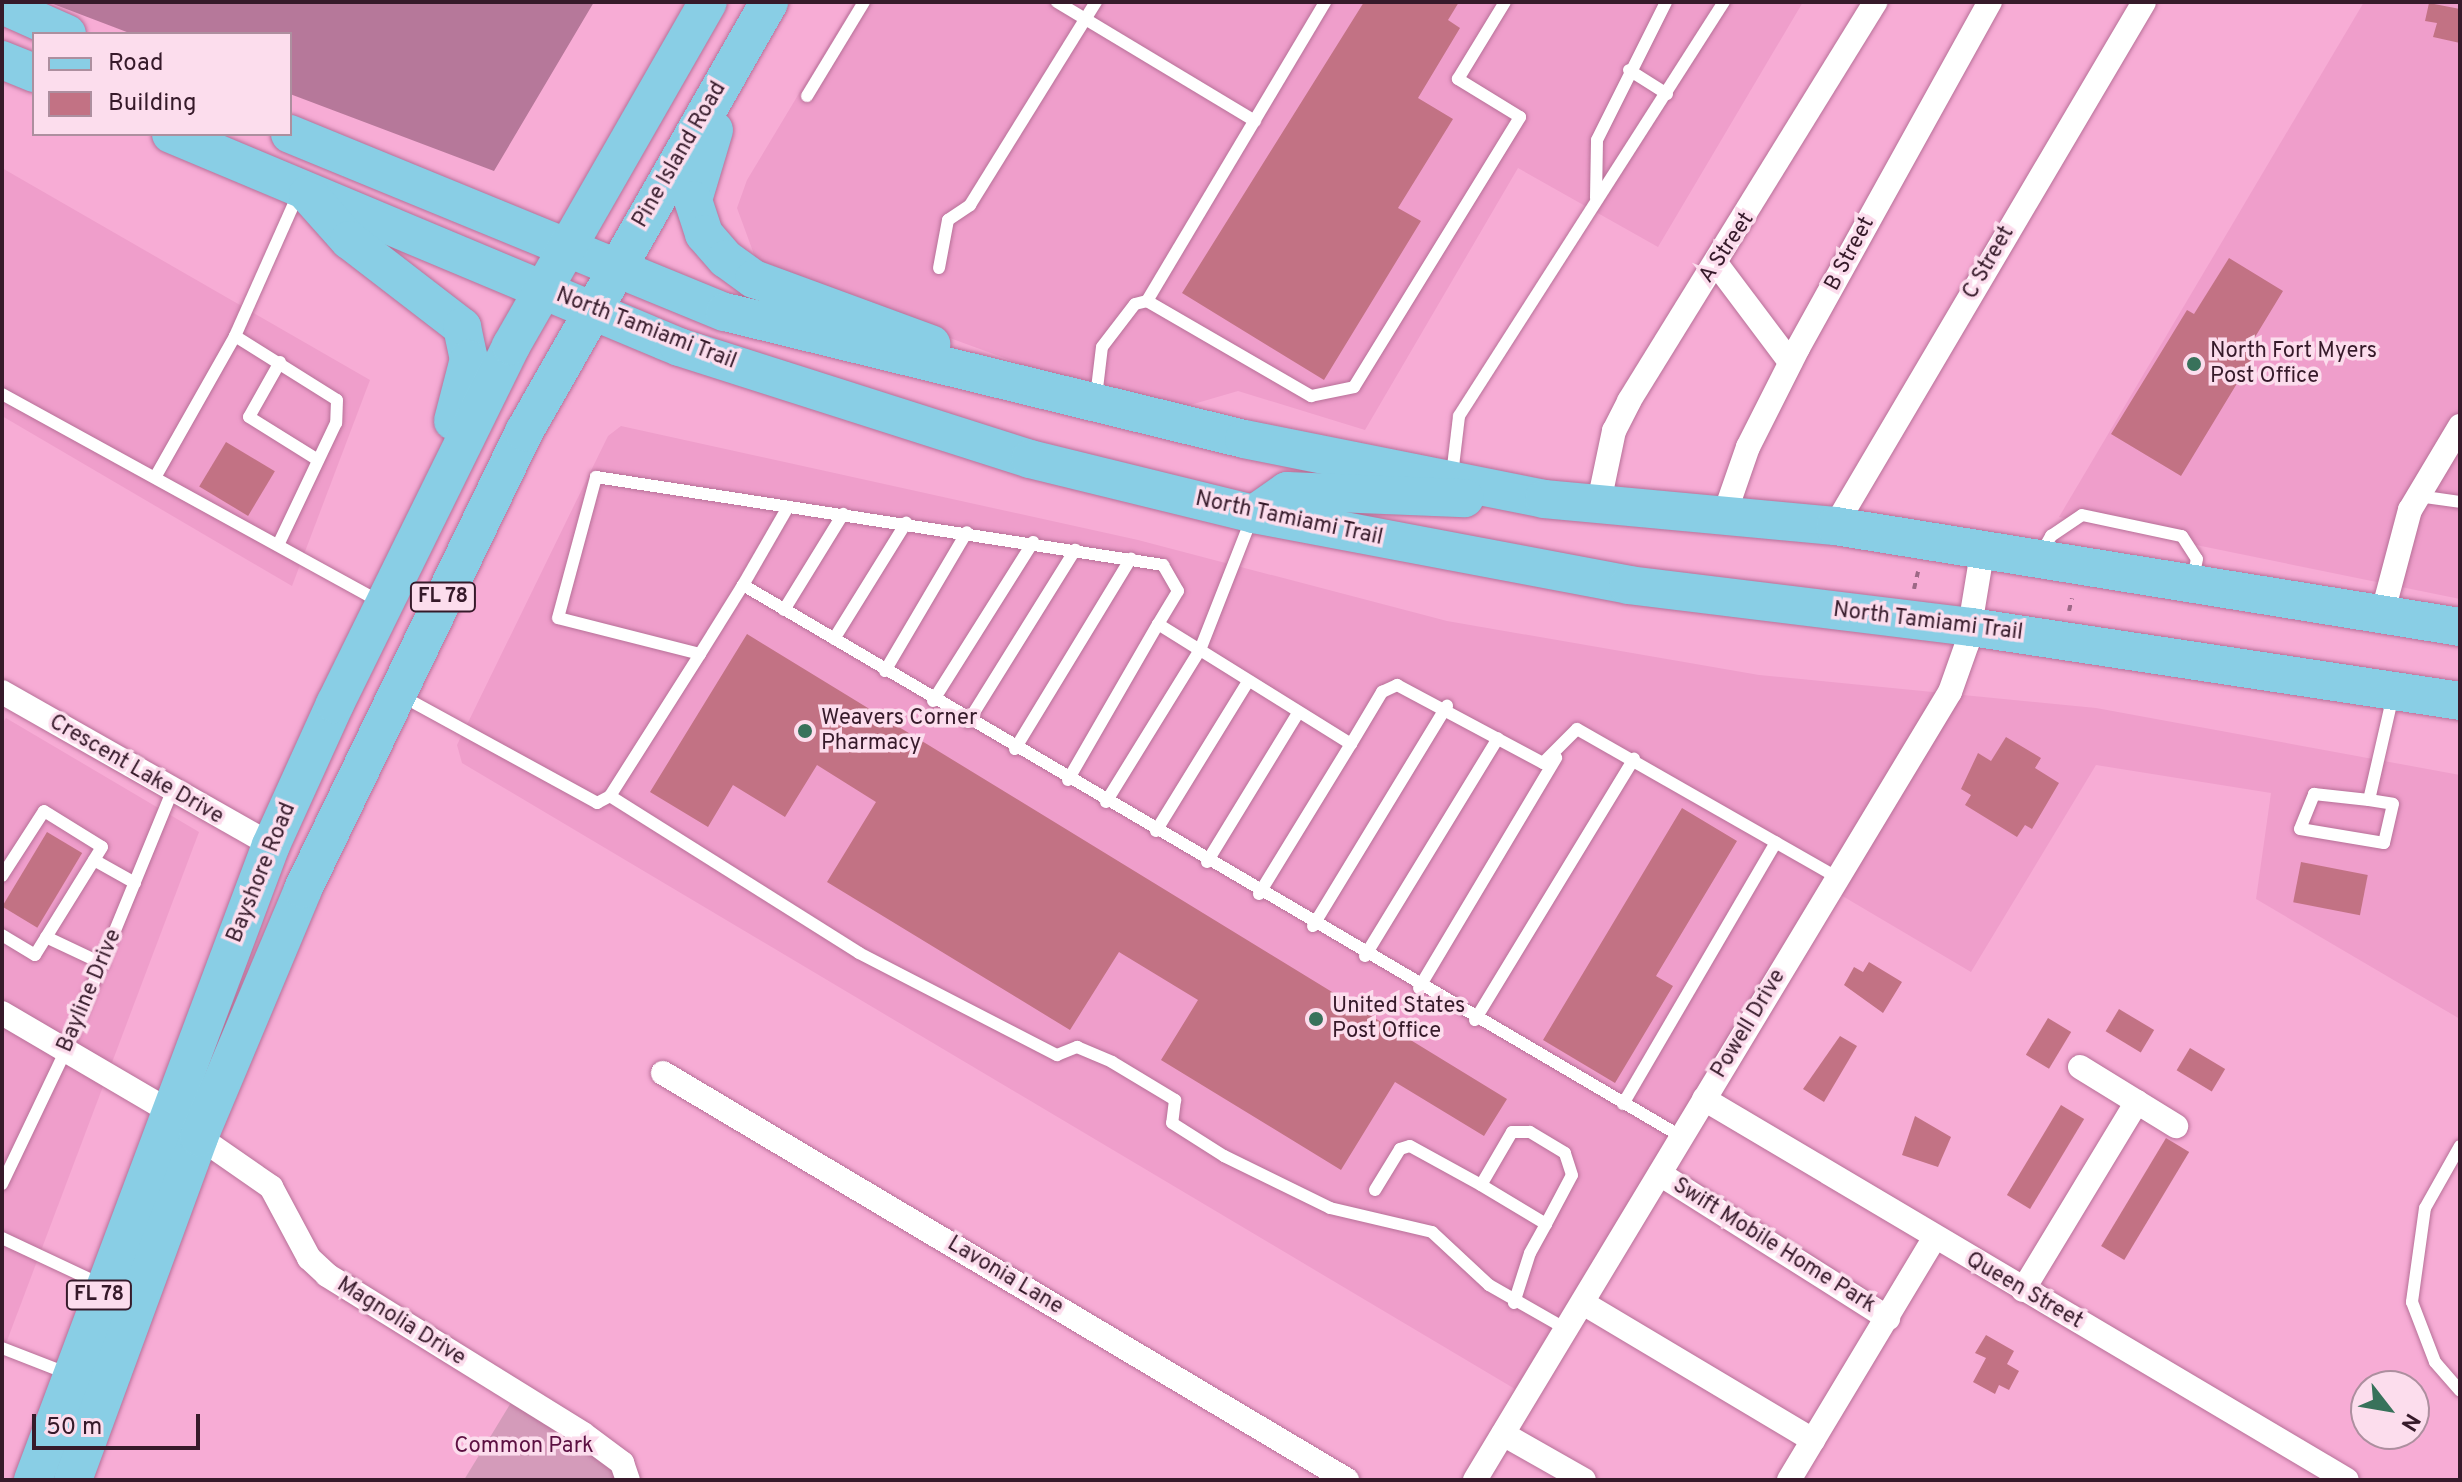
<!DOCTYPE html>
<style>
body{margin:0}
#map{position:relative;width:2462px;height:1482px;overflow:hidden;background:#f7acd5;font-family:Overpass,sans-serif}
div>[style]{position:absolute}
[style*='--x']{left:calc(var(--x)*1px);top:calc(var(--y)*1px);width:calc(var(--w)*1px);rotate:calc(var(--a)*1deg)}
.built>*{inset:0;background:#ef9ecb}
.green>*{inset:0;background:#d49bba}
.forest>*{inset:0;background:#b6789a}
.building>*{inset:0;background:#c27284;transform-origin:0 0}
.path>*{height:4px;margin-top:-2px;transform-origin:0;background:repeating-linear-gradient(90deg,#9d6886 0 6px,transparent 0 12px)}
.roads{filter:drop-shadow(0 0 2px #b77098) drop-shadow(0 0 2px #b77098)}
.lane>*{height:12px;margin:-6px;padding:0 6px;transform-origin:6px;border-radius:6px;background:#fff}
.street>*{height:24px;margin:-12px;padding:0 12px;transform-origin:12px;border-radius:12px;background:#fff}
.primary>*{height:38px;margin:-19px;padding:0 19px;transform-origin:19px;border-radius:19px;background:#89cee5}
.dots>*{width:22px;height:22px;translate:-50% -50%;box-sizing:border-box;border:4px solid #fcdded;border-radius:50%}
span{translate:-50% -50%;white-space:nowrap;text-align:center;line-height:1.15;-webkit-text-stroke:7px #fcdded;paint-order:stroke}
.shield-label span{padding:2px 6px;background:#fcdded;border:2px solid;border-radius:6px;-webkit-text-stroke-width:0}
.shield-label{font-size:20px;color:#361a2a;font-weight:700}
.street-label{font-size:22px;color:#361a2a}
.poi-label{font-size:22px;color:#361a2a}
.left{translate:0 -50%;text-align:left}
.park-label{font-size:22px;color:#5c1042}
.frame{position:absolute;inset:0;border:4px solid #361a2a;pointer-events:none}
.legend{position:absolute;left:32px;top:32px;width:260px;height:104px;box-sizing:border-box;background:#fcdded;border:2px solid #ad8f9f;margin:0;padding:10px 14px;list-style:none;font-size:24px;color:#361a2a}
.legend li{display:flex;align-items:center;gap:16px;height:40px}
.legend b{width:40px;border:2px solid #ad8f9f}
.north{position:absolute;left:2350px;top:1370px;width:80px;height:80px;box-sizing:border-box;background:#fcdded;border:2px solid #ad8f9f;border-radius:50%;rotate:121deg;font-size:22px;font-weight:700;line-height:32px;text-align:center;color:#361a2a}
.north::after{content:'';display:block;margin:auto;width:28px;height:36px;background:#38725b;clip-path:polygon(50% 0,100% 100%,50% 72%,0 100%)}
.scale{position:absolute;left:32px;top:1414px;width:168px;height:36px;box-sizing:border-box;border:4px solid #361a2a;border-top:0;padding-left:10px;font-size:24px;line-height:28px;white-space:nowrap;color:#361a2a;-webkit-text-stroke:6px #fcdded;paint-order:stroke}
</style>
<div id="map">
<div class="built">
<i style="clip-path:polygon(854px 2px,1803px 2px,1658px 247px,1518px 168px,1365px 430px,1238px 391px,1173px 410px,1034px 369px,759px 268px,737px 208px,747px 180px)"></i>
<i style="clip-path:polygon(2364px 2px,2460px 2px,2460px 599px,2059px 517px)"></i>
<i style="clip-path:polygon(2px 168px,370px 380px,292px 586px,2px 416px)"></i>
<i style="clip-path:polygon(621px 426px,1138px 540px,1447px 621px,1759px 675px,2096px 708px,2460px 775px,2460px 1019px,2256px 899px,2271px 793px,2096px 765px,1971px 972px,1834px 891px,1694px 1094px,1515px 1389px,462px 763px,457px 745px,608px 436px)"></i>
<i style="clip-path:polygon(6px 718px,199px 832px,2px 1354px,2px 724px)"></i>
</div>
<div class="green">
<i style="clip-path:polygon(512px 1401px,611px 1465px,617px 1480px,464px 1480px)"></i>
</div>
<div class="forest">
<i style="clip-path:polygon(48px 2px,594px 2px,494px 171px,290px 94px,290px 34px,132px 34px)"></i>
</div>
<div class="building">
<i style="clip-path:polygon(1364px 2px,1459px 2px,1448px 20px,1460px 28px,1418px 98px,1453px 119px,1398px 208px,1421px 221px,1324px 380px,1182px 293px)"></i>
<i style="clip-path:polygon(2429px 3px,2460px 9px,2460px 43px,2433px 37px,2437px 23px,2425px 21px)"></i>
<i style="clip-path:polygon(2229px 258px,2283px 291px,2249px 347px,2256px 352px,2181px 476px,2111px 434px,2187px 310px,2194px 314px)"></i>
<i style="left:226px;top:442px;width:57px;height:52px;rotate:31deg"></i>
<i style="clip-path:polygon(747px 634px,1507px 1099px,1484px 1136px,1395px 1082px,1341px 1170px,1161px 1060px,1198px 1000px,1119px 952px,1070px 1030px,827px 882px,876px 802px,817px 765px,785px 817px,733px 785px,708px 827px,650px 792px)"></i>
<i style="clip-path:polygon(2006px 737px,2041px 758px,2035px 768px,2059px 783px,2032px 829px,2025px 825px,2017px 837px,1965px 805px,1971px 795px,1961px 789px,1978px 753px,1991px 761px)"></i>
<i style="clip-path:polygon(1682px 808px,1737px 841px,1656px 976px,1673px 986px,1615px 1083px,1543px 1040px)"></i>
<i style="left:47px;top:832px;width:41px;height:87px;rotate:31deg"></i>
<i style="left:2301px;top:862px;width:68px;height:41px;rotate:11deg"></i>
<i style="clip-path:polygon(1869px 962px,1902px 982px,1883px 1013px,1844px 985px,1854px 967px,1863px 972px)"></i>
<i style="left:2119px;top:1009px;width:41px;height:26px;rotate:31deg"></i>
<i style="left:2048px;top:1018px;width:27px;height:43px;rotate:31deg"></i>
<i style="clip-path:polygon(1840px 1036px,1857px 1046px,1824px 1102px,1803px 1089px)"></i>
<i style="left:2190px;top:1048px;width:41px;height:26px;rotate:31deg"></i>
<i style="left:2061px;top:1105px;width:27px;height:105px;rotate:31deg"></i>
<i style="clip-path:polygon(1915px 1116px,1951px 1137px,1938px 1167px,1902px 1155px)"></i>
<i style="left:2166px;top:1138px;width:27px;height:126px;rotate:31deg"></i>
<i style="clip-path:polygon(1986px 1335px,2014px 1351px,2007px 1364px,2019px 1371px,2009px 1390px,1999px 1385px,1995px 1394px,1973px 1382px,1986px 1358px,1975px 1353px)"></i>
</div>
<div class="path">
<i style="--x:1914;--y:589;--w:18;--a:-77"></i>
<i style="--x:2069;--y:611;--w:13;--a:-77"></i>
</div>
<div class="roads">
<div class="lane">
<i style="--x:1057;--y:2;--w:231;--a:31"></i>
<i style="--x:1629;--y:70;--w:45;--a:32.3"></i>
<i style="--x:807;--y:96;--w:110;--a:-58.8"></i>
<i style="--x:1596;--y:198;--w:58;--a:-89"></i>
<i style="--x:1597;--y:140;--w:154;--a:-63.4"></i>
<i style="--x:939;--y:268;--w:49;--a:-79.4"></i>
<i style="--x:948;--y:220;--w:27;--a:-34"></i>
<i style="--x:970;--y:205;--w:239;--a:-58.2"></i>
<i style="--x:1147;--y:301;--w:190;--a:30.1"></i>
<i style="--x:1311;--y:396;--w:44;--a:-11.8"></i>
<i style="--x:1354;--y:387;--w:317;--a:-58.4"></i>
<i style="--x:1520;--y:117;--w:73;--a:-148.5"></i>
<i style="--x:1458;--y:79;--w:90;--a:-58.6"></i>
<i style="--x:235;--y:336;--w:120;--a:32.1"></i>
<i style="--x:337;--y:400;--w:23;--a:92"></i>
<i style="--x:336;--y:423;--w:133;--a:115.4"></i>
<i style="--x:280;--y:362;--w:63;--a:119.4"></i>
<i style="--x:249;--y:417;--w:81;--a:31.9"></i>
<i style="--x:2;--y:394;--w:432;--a:28.8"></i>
<i style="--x:1096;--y:397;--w:50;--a:-83.2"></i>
<i style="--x:1102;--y:347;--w:54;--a:-52.5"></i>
<i style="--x:1135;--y:304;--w:12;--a:-14"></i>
<i style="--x:1147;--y:301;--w:348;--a:-59.2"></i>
<i style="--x:157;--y:474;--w:159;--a:-60.5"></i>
<i style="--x:235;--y:336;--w:158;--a:-66"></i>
<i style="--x:1452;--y:475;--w:59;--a:-83.2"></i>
<i style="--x:1459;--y:416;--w:492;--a:-57.4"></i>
<i style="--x:2418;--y:496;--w:42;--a:8.1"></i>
<i style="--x:788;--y:507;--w:90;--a:120"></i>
<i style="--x:743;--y:585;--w:1089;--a:30.45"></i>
<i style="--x:2041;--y:554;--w:21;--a:-61"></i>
<i style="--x:2051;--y:536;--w:37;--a:-34"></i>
<i style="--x:2082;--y:515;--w:102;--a:11.9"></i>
<i style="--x:2182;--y:536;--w:27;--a:57"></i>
<i style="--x:2197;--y:559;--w:19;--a:102"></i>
<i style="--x:784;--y:610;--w:113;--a:-58.4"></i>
<i style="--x:834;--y:639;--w:137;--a:-58.2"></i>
<i style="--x:700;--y:654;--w:81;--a:-58.1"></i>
<i style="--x:885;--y:671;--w:161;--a:-59.5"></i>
<i style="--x:400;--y:695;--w:225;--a:28.7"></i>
<i style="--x:597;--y:803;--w:15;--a:-28"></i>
<i style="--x:610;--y:796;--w:168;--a:-57.6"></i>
<i style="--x:700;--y:654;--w:146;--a:-165.8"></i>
<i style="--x:558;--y:618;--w:146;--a:-74.9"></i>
<i style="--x:596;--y:477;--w:574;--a:8.82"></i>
<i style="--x:1163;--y:565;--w:30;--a:60"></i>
<i style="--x:1178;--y:591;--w:39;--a:121"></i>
<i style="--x:1158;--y:624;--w:49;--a:31.8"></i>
<i style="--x:1200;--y:650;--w:143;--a:-68.6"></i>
<i style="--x:933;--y:701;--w:188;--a:-57.8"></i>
<i style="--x:968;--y:722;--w:203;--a:-58.1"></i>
<i style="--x:1015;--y:749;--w:223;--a:-58.7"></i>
<i style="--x:1068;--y:780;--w:180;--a:-60"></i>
<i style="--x:610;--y:796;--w:294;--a:32.2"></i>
<i style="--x:859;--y:953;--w:223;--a:27.3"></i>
<i style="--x:1057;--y:1055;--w:22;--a:-22"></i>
<i style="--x:1077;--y:1047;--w:38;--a:23"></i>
<i style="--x:1112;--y:1062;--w:74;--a:31.1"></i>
<i style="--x:1175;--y:1100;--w:23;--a:97"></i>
<i style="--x:1172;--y:1123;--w:62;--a:32.4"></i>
<i style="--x:1224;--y:1156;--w:118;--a:26.1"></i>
<i style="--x:1330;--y:1208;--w:105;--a:13.2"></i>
<i style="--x:1432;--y:1232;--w:78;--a:42.9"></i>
<i style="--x:1489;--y:1285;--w:89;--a:29.7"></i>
<i style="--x:2369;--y:800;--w:24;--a:9"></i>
<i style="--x:2393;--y:804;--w:40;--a:103"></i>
<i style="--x:2384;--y:843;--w:85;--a:-170.5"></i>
<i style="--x:2300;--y:829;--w:38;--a:-68"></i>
<i style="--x:2314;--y:794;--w:55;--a:6.2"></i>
<i style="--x:2369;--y:800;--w:108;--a:-77.1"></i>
<i style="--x:1106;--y:802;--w:179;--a:-58.3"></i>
<i style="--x:1200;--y:650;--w:178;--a:31.9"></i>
<i style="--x:1351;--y:744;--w:61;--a:-59.2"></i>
<i style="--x:1382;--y:692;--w:17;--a:-25"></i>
<i style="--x:1397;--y:685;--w:166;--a:28.1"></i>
<i style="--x:1543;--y:763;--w:48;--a:-45"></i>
<i style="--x:1577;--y:729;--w:301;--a:29.7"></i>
<i style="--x:1156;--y:831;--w:174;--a:-58.4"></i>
<i style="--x:94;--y:860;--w:47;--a:29.3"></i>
<i style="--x:1207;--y:862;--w:171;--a:-58.6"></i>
<i style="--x:2;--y:876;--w:77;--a:-57.1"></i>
<i style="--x:44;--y:811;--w:68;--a:31.8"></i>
<i style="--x:102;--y:847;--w:127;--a:121.8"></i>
<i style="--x:35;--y:955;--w:39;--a:-149"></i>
<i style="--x:1259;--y:894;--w:176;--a:-58.5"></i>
<i style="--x:1313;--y:926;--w:258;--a:-58.7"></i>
<i style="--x:46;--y:937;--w:63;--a:25.3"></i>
<i style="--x:1365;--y:956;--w:255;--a:-58.6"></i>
<i style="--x:1419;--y:988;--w:268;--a:-59.2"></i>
<i style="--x:1475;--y:1020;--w:306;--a:-58.7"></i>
<i style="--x:1623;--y:1104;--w:303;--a:-59.7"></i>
<i style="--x:2460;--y:1146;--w:71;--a:119.4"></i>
<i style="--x:2425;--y:1208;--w:95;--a:97.9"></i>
<i style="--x:2412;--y:1302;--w:64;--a:69"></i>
<i style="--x:2435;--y:1362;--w:38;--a:49"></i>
<i style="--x:2;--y:1184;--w:148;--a:-64.5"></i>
<i style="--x:66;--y:1050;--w:277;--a:-67.7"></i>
<i style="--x:1375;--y:1190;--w:48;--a:-58.6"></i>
<i style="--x:1400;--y:1149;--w:10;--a:-17"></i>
<i style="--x:1410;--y:1146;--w:81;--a:28.8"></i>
<i style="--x:2;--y:1238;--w:108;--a:25.1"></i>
<i style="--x:1514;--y:1303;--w:52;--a:-72.3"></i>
<i style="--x:1530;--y:1253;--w:33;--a:-61"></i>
<i style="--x:1546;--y:1224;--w:55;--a:-62"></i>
<i style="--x:1572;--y:1175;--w:23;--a:-108"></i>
<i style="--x:1565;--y:1153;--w:41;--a:-149"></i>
<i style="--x:1530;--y:1132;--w:18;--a:180"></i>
<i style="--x:1512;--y:1132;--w:61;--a:120.3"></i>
<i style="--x:1481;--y:1185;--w:76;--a:31"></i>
<i style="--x:2;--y:1348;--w:72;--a:21.2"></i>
</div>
<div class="street">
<i style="--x:1718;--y:266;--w:120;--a:53.1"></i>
<i style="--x:1599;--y:502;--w:73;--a:-78.1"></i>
<i style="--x:1614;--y:431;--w:34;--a:-63"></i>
<i style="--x:1629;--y:401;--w:469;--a:-58.3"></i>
<i style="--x:1725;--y:513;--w:70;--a:-70.8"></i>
<i style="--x:1748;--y:447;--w:111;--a:-63.2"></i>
<i style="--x:1798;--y:348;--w:396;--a:-61"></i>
<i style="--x:1835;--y:526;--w:608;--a:-59.47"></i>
<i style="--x:2382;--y:615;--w:109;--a:-75.1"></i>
<i style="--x:2410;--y:510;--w:98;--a:-59.2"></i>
<i style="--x:2;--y:692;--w:309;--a:29.6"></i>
<i style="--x:2;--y:1013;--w:194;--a:30.4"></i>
<i style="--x:2080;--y:1067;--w:113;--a:31.6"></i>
<i style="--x:663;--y:1073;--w:796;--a:30.75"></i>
<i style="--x:1704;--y:1099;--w:747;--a:30.65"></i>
<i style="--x:199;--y:1137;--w:88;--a:34.8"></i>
<i style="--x:271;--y:1187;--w:81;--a:61.8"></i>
<i style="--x:309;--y:1258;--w:25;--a:43"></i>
<i style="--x:327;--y:1275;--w:301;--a:31.8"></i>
<i style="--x:583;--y:1434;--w:49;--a:36.6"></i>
<i style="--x:622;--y:1463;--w:18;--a:71"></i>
<i style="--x:1660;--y:1174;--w:270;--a:32.3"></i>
<i style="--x:2023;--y:1290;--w:220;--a:-58.8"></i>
<i style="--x:1583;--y:1303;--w:268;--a:30.8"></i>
<i style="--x:1503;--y:1434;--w:93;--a:29.6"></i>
<i style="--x:1475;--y:1480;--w:920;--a:-58.92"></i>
<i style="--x:1950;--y:692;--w:51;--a:-70.5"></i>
<i style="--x:1967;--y:644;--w:92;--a:-80.6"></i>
<i style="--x:1789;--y:1480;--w:281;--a:-59"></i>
</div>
<div class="primary">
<i style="--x:2;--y:5;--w:71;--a:24"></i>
<i style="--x:2;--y:60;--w:35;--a:22"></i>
<i style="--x:714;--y:130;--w:73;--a:106.7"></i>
<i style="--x:693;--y:200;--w:36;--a:72"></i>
<i style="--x:704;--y:234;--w:33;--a:49"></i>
<i style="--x:726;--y:259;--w:34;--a:36"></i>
<i style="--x:754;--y:279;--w:189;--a:20.2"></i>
<i style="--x:171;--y:134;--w:551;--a:22.75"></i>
<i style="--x:679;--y:347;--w:368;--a:17.7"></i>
<i style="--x:1030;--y:459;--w:231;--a:13.8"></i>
<i style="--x:1254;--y:514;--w:381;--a:10.7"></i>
<i style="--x:1628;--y:585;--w:346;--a:7"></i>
<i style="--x:1971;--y:627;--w:495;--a:8.6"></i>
<i style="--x:290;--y:134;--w:470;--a:22.3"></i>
<i style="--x:725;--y:312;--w:534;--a:13.75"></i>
<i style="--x:1244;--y:439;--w:306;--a:11.3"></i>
<i style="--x:1544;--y:499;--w:292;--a:5.3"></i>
<i style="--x:1835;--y:526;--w:633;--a:9.18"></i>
<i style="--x:308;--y:194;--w:62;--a:48.3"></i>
<i style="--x:349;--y:240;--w:143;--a:37.6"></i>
<i style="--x:462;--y:327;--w:33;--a:78"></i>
<i style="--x:469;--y:359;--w:64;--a:104.5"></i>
<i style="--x:1254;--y:514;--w:40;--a:-34.9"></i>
<i style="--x:1287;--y:491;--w:178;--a:2.3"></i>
<i style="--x:33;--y:1480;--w:678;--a:-69.45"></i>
<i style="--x:271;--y:845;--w:155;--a:-65.6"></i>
<i style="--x:335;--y:704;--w:399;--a:-63.8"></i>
<i style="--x:511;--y:346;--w:396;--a:-60.2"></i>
<i style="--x:73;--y:1480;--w:365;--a:-69.8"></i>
<i style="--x:199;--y:1137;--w:269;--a:-67.2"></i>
<i style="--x:303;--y:889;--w:508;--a:-64.19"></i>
<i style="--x:524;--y:432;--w:495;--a:-60.3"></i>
</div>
</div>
<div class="dots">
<i style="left:2194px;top:364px;background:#38725b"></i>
<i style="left:805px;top:731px;background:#38725b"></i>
<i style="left:1316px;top:1019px;background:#38725b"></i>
</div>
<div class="shield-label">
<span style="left:443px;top:597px">FL 78</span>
<span style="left:99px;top:1295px">FL 78</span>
</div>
<div class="street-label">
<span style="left:680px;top:155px;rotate:-60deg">Pine Island Road</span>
<span style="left:1727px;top:248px;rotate:-56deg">A Street</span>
<span style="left:1850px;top:254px;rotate:-62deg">B Street</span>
<span style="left:1989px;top:263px;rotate:-60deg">C Street</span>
<span style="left:646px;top:329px;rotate:21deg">North Tamiami Trail</span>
<span style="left:1289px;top:519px;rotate:12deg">North Tamiami Trail</span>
<span style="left:1928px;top:622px;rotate:7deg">North Tamiami Trail</span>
<span style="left:136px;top:770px;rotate:30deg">Crescent Lake Drive</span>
<span style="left:262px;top:873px;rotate:-68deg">Bayshore Road</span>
<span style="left:90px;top:991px;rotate:-67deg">Bayline Drive</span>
<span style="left:1749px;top:1024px;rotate:-59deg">Powell Drive</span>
<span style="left:1774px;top:1246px;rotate:32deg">Swift Mobile Home Park</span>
<span style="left:1005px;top:1276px;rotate:31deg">Lavonia Lane</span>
<span style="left:2024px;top:1291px;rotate:30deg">Queen Street</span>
<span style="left:401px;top:1322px;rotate:32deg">Magnolia Drive</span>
</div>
<div class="poi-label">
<span class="left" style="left:2210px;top:364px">North Fort Myers<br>Post Office</span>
<span class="left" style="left:821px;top:731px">Weavers Corner<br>Pharmacy</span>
<span class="left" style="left:1332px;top:1019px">United States<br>Post Office</span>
</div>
<div class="park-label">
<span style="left:524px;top:1447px">Common Park</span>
</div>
<div class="frame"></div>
<ul class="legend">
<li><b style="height:10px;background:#89cee5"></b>Road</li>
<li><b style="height:22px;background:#c27284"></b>Building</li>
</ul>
<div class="north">N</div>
<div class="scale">50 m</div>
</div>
